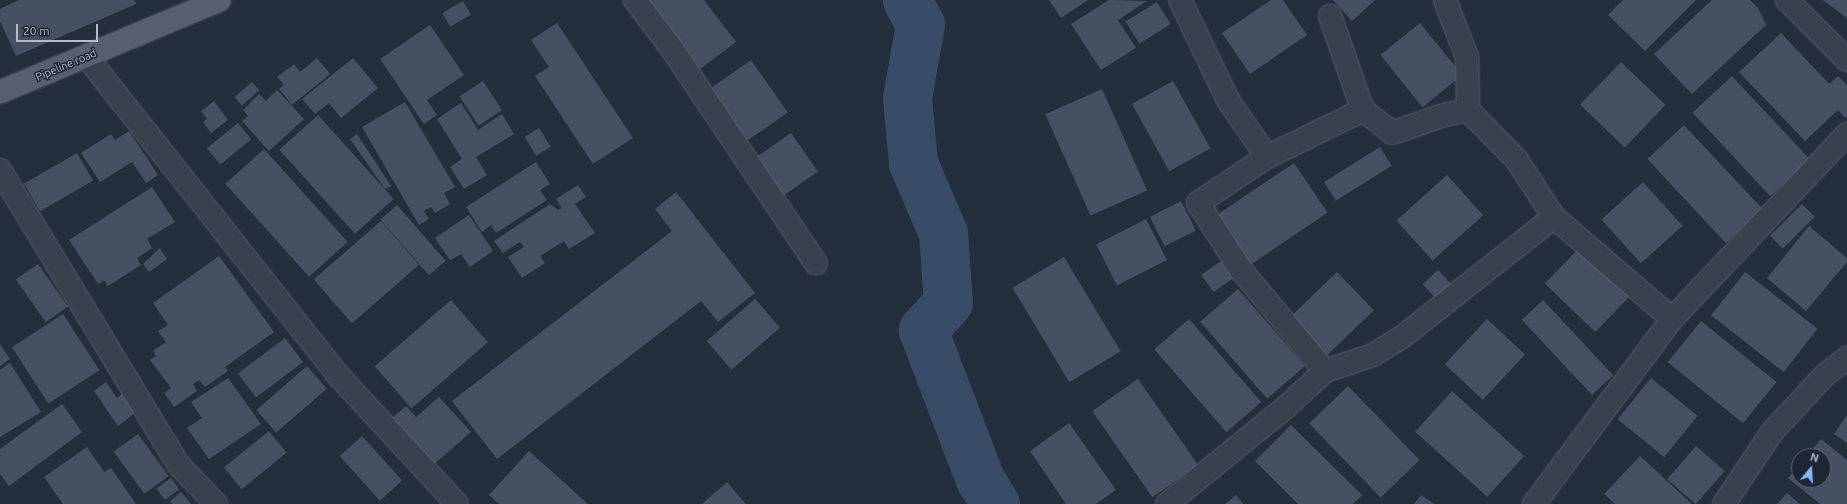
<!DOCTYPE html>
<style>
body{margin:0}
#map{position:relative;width:1847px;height:504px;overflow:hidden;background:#242f3e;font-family:Ubuntu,sans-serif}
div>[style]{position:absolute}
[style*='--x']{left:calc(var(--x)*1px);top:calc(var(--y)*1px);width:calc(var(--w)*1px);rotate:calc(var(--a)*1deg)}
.river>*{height:49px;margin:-24.5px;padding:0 24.5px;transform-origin:24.5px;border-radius:24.5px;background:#394c67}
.building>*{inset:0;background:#455162;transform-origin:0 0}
.roads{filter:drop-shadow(0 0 1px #565f6c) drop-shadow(0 0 1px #565f6c)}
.minor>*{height:22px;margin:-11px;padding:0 11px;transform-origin:11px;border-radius:11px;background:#38414e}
.primary>*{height:22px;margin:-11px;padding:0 11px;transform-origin:11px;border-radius:11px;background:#56606e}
span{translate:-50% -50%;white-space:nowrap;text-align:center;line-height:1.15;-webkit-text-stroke:3px #1d2633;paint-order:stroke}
.street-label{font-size:11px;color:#b4bcc9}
.north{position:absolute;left:1791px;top:448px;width:40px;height:40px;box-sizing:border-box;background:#1d2633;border:1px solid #59626f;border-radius:50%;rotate:18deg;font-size:11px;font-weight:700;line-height:16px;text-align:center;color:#b4bcc9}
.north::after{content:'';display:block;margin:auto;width:14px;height:18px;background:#8ab4f8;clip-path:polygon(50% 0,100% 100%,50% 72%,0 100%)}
.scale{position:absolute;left:16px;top:24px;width:82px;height:18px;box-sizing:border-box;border:2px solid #b4bcc9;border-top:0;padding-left:5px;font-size:12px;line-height:14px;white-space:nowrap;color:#b4bcc9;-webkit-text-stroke:3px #1d2633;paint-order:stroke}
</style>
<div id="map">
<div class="river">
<i style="--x:907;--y:0;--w:27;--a:62"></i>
<i style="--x:920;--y:24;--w:75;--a:100"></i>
<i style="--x:907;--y:98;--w:65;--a:84.7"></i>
<i style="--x:913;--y:163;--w:76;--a:66.8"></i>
<i style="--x:943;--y:233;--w:69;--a:85.9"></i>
<i style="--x:948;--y:302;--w:38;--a:132"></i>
<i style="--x:923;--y:330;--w:160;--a:69.1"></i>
<i style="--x:980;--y:479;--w:29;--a:59"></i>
</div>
<div class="building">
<i style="clip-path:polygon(19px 0,134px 0,136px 4px,16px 56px,0 21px,0 9px)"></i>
<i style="clip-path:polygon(647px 0,704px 0,736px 42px,700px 69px)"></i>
<i style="clip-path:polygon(1049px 0,1088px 0,1061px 18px)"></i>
<i style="clip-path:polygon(1109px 0,1147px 1px,1118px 20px,1136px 48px,1101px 70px,1071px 24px)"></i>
<i style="clip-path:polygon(1271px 0,1283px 0,1307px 35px,1250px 74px,1222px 33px)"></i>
<i style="clip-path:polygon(1333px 0,1375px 0,1352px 21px)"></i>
<i style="clip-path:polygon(1623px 0,1696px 0,1645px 51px,1608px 15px)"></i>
<i style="clip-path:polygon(1712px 0,1750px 0,1758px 8px,1766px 25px,1692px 94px,1654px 54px)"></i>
<i style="clip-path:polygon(1823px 0,1847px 0,1847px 18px)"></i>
<i style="left:463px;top:1px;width:16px;height:24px;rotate:60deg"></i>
<i style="left:1157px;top:2px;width:26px;height:37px;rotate:58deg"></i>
<i style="clip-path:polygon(557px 23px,633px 138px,593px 164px,535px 76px,549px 67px,531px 40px)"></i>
<i style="left:1420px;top:23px;width:67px;height:51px;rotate:51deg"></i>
<i style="clip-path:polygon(430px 25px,464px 75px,427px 100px,437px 115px,424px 124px,380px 59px)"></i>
<i style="clip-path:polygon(1781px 33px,1829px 84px,1838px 76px,1847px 85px,1847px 116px,1845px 118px,1838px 110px,1805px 141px,1739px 72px)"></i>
<i style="clip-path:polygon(317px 58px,330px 74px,292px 105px,279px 89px,284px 85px,277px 77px,294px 64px,300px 72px)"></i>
<i style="clip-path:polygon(353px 58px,378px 88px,341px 118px,329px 103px,315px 114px,302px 99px)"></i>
<i style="left:751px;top:60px;width:64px;height:50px;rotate:55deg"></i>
<i style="left:1621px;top:62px;width:62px;height:59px;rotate:44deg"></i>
<i style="left:1732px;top:76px;width:114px;height:54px;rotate:47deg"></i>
<i style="left:483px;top:81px;width:35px;height:28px;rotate:57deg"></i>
<i style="left:1173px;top:81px;width:77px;height:47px;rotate:61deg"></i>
<i style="left:252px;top:82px;width:11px;height:23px;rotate:49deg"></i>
<i style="left:1102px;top:89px;width:111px;height:62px;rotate:66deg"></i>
<i style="clip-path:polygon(277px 90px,304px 119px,269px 151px,242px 121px,248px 116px,243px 110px,259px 94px,266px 101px)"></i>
<i style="clip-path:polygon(214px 101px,228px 120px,211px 133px,203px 122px,207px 119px,201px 111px)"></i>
<i style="clip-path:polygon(405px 102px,455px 187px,444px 193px,450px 204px,435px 213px,431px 207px,424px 211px,429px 219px,419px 225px,362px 127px)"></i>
<i style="clip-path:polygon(461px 103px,478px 130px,502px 114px,514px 134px,476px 157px,487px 175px,464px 189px,450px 167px,462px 159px,437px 119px)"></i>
<i style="left:318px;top:115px;width:113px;height:52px;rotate:48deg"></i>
<i style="left:238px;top:123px;width:21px;height:40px;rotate:51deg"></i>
<i style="left:1684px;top:125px;width:115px;height:50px;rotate:47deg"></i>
<i style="left:539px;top:128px;width:22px;height:17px;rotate:58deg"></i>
<i style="clip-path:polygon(129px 131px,158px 175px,146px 183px,132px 162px,100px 182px,81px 153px,111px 134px,115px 140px)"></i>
<i style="left:791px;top:133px;width:47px;height:42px;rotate:55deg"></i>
<i style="clip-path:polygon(357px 134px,391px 186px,385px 189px,350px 139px)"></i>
<i style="left:1380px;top:147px;width:22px;height:66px;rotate:58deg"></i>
<i style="left:264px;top:149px;width:125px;height:52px;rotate:48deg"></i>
<i style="left:77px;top:153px;width:32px;height:61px;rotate:60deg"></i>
<i style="clip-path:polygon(536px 162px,550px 184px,540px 190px,547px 200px,496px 233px,491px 225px,482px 232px,466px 207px)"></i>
<i style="left:1294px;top:163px;width:60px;height:98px;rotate:56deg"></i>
<i style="left:1447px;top:175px;width:54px;height:68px;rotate:48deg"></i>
<i style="left:1643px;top:182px;width:59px;height:56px;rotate:48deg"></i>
<i style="clip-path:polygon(578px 185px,586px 197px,575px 204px,595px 233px,569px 249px,564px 241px,540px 256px,545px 263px,522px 278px,508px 257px,524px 247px,520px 242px,503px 253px,494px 241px,550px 204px,558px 210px,562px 208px,556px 199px)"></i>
<i style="clip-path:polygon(152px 187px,175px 222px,147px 239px,152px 248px,137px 258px,141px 265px,108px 286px,104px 280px,98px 284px,69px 240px)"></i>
<i style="clip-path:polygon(676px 192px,755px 293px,718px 322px,701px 301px,497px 459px,452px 401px,672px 231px,655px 209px)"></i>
<i style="left:1181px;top:201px;width:33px;height:35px;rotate:63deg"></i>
<i style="left:1802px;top:204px;width:18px;height:45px;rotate:45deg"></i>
<i style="left:397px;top:205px;width:74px;height:22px;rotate:49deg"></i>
<i style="clip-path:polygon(469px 215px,493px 251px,470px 267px,461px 254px,450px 260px,435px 238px)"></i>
<i style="left:1146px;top:219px;width:46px;height:56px;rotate:63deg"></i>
<i style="left:381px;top:221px;width:58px;height:89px;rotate:49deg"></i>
<i style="clip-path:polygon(1809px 226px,1847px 258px,1847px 262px,1806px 311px,1767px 278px)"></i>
<i style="left:1581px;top:246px;width:70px;height:52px;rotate:44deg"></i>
<i style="clip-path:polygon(160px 248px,167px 259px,149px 272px,143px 264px)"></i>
<i style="clip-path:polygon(219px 256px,274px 332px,225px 367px,228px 371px,205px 387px,199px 380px,193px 384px,197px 391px,174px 407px,164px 393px,171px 388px,150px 360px,156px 356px,153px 351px,166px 342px,158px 331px,168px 325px,153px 303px)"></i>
<i style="left:1064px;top:257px;width:110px;height:60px;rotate:59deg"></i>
<i style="left:1221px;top:261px;width:21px;height:24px;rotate:55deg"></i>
<i style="left:38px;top:264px;width:52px;height:27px;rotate:55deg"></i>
<i style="left:1438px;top:270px;width:21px;height:21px;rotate:47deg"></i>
<i style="left:1337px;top:272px;width:53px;height:66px;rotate:46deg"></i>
<i style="left:1745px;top:272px;width:92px;height:55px;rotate:38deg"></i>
<i style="left:1238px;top:289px;width:102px;height:50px;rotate:49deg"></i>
<i style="left:755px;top:299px;width:38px;height:64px;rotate:49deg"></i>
<i style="left:451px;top:300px;width:56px;height:101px;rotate:49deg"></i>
<i style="left:1543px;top:300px;width:103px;height:29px;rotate:47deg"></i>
<i style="left:63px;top:314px;width:67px;height:61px;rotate:57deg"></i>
<i style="left:1189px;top:319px;width:110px;height:46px;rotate:49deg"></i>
<i style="left:1487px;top:319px;width:52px;height:62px;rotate:43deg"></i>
<i style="left:1701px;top:321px;width:97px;height:53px;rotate:39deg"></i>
<i style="left:285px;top:338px;width:30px;height:59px;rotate:53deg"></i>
<i style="clip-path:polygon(0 344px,10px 359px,0 366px)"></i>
<i style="clip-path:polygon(10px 363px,41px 412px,0 437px,0 370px)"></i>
<i style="left:307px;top:366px;width:30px;height:67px;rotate:49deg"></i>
<i style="clip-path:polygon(228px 378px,261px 424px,209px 459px,187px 428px,202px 418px,191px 402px)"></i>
<i style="left:1651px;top:378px;width:60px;height:53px;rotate:39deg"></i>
<i style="left:1138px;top:379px;width:105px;height:56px;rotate:55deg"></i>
<i style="clip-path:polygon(106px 382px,117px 398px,122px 394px,135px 413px,118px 426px,94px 391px)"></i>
<i style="left:1348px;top:386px;width:103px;height:54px;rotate:46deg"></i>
<i style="left:1452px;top:391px;width:97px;height:55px;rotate:42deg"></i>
<i style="clip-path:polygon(439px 397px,471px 432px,433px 465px,391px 419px,406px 406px,416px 417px)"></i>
<i style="clip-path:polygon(62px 404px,82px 432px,9px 486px,0 474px,0 449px)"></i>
<i style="clip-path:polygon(1847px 415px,1847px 443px,1834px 434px)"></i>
<i style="clip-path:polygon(1069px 423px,1116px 490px,1096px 504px,1066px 504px,1030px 451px)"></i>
<i style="clip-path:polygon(1291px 425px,1362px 495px,1353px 504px,1298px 504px,1255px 461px)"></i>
<i style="left:269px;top:431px;width:28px;height:58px;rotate:51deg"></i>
<i style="left:138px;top:434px;width:52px;height:30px;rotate:54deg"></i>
<i style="left:362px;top:436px;width:60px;height:30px;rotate:48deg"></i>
<i style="clip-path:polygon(1821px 439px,1847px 460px,1847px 504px,1820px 504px,1788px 478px,1799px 465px,1799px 480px,1823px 480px,1823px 456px,1807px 456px)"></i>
<i style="left:1696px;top:446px;width:38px;height:44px;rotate:41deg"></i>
<i style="clip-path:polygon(87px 447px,104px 472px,111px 468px,136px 504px,63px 504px,44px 477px)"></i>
<i style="clip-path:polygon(529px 451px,588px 504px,499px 504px,489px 495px)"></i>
<i style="clip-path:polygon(1640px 456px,1692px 504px,1615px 504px,1604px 494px)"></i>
<i style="left:171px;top:478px;width:14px;height:18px;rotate:54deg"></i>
<i style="clip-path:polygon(727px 482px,746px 504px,702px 504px)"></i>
<i style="clip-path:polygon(181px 492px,191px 504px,172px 504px,170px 501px)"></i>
<i style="clip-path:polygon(1787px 493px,1800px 504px,1777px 504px)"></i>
<i style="clip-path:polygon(1236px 495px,1243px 504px,1225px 504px)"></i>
<i style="clip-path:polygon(1421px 495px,1434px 504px,1414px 504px)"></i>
</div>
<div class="roads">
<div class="minor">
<i style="--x:635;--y:0;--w:61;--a:52.9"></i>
<i style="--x:672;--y:49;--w:258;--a:56.1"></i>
<i style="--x:1180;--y:0;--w:111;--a:64.4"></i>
<i style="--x:1228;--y:100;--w:69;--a:55.6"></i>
<i style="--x:1445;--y:0;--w:61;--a:68.9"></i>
<i style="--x:1467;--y:57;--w:53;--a:88.9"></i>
<i style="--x:1468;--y:110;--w:69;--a:45.6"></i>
<i style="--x:1516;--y:159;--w:69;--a:56.8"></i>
<i style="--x:1554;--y:217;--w:156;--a:40.8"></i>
<i style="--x:1787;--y:0;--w:85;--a:45"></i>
<i style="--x:1330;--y:16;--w:100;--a:70.7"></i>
<i style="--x:1363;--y:110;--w:37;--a:38"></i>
<i style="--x:1392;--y:133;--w:55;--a:-19.1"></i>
<i style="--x:1444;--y:115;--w:25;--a:-12"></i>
<i style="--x:86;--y:56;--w:404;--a:51.7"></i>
<i style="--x:336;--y:373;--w:178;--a:47.3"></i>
<i style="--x:0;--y:170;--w:345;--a:58.8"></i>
<i style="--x:179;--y:465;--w:54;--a:46.5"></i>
<i style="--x:1325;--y:371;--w:131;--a:-129.7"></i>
<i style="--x:1241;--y:270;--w:80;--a:-122.7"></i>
<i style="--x:1198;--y:203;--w:83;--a:-33.7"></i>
<i style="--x:1267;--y:157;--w:107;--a:-26.1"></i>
<i style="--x:1167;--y:504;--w:154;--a:-39.2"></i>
<i style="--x:1286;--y:407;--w:53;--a:-42.7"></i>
<i style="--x:1325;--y:371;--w:51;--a:-18.4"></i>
<i style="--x:1373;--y:355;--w:34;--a:-32"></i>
<i style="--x:1402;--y:337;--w:194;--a:-38.3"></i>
<i style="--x:1534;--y:504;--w:231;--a:-53.3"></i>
<i style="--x:1672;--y:319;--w:255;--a:-46.6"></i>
<i style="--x:1724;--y:504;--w:87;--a:-56.3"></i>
<i style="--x:1772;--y:432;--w:78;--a:-47.1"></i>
<i style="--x:1825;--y:375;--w:28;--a:-38"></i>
</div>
<div class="primary">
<i style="--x:0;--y:92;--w:238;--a:-22.7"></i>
</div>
</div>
<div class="street-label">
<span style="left:66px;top:65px;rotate:-23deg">Pipeline road</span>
</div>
<div class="north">N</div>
<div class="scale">20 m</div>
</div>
